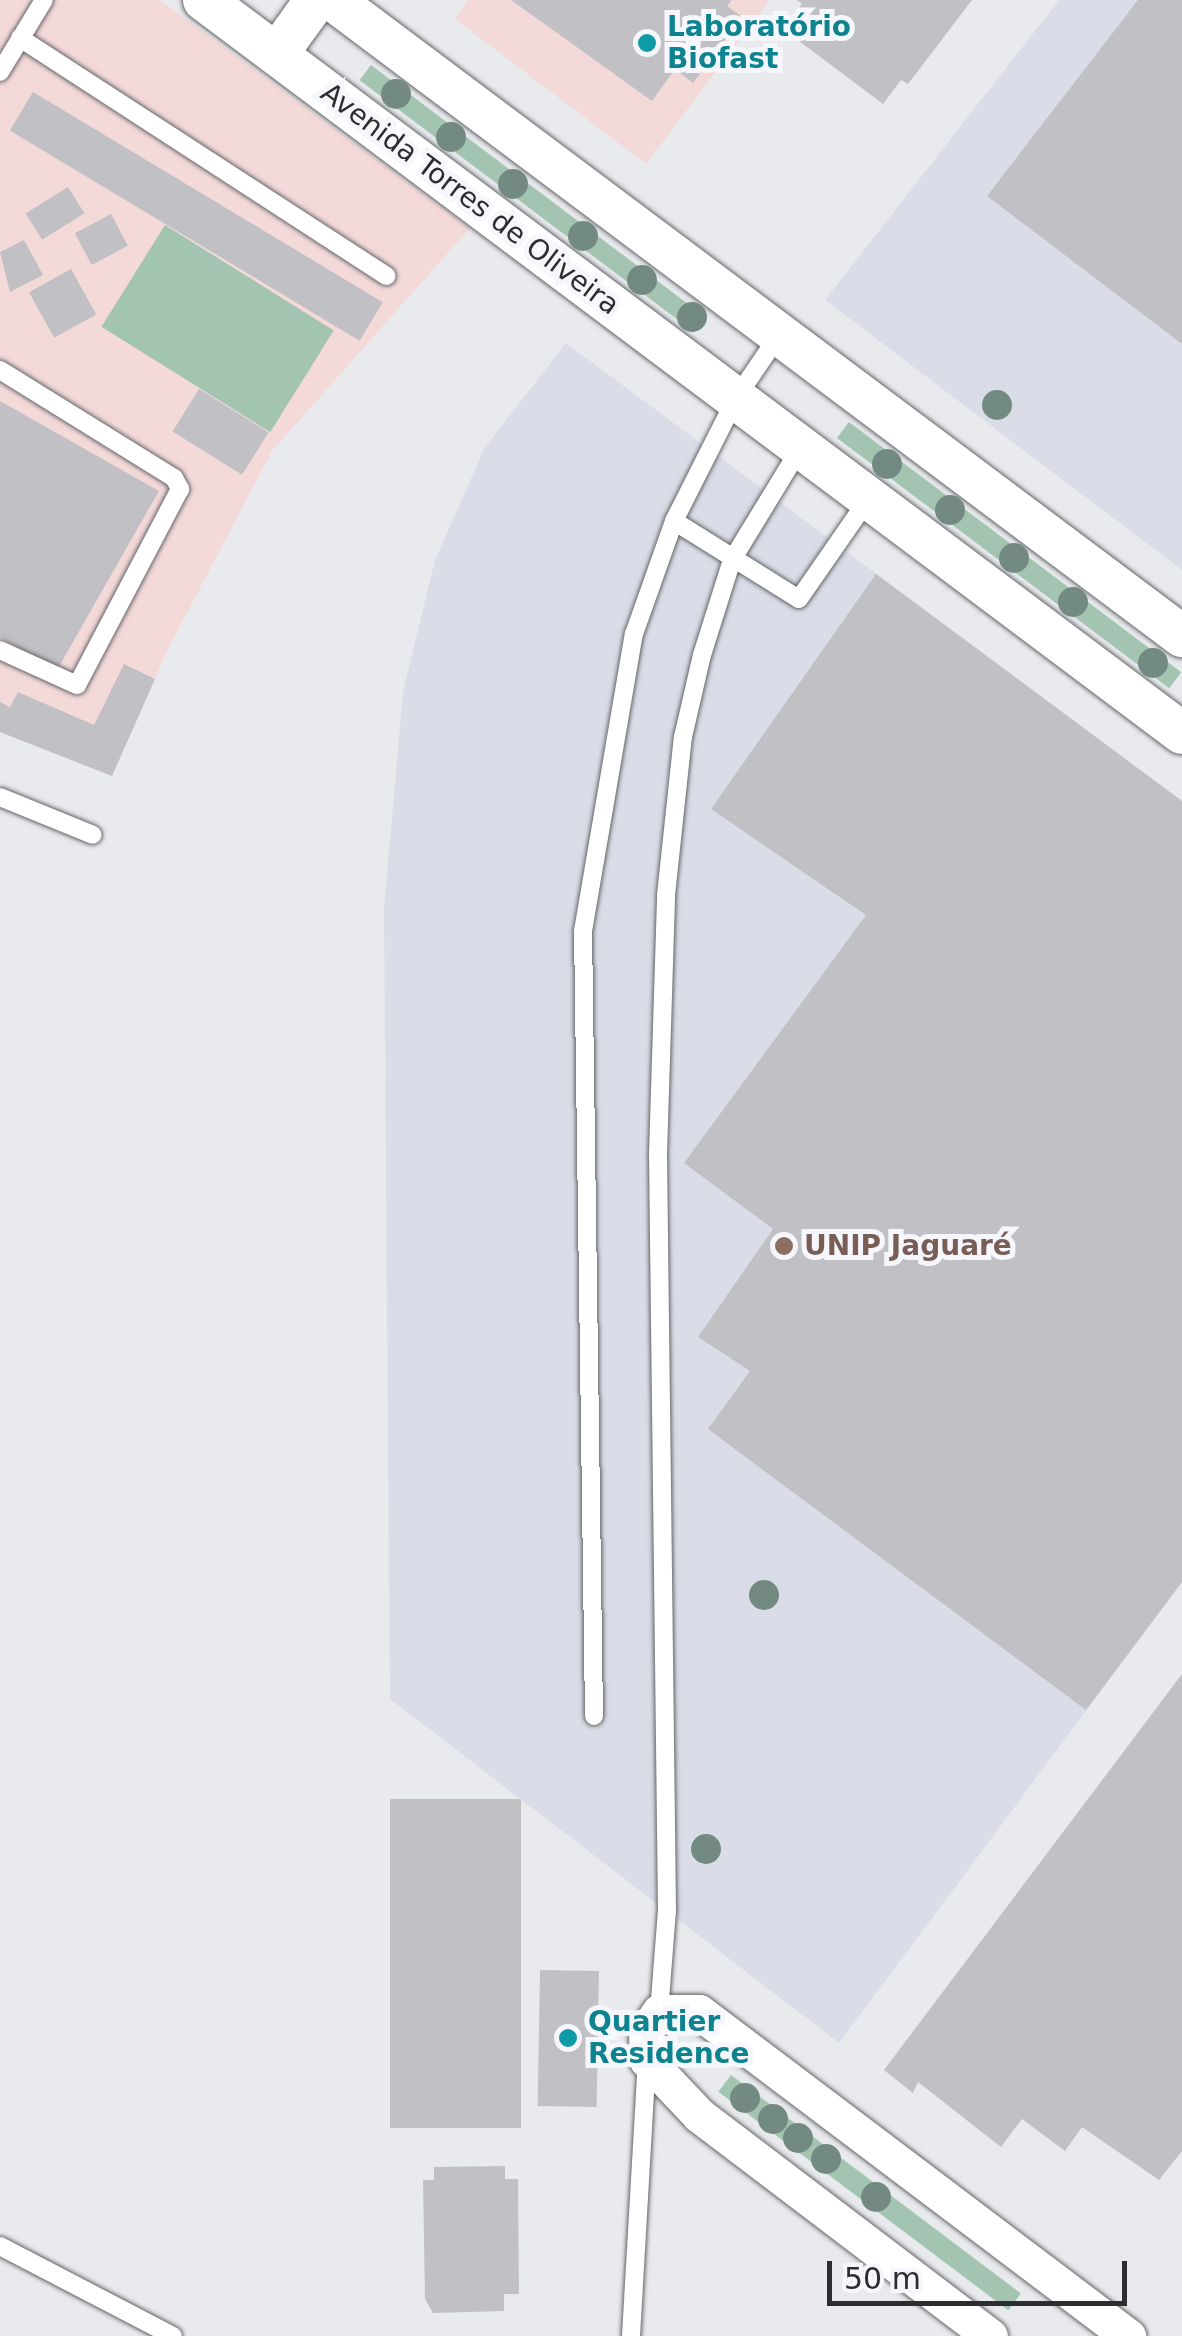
<!DOCTYPE html>
<meta charset="utf-8">
<style>
body{margin:0}
#map{position:relative;width:1182px;height:2336px;overflow:hidden;background:#e9eaee;font-family:"DejaVu Sans",sans-serif}
div>[style]{position:absolute}
[style*='--x']{left:calc(var(--x)*1px);top:calc(var(--y)*1px);width:calc(var(--w)*1px);rotate:calc(var(--a)*1deg)}
.commercial>*{inset:0;background:#f4d9d9}
.built>*{inset:0;background:#dadde8}
.green>*{inset:0;background:#a4c4b2;transform-origin:0 0}
.building>*{inset:0;background:#c0c0c5;transform-origin:0 0}
.roads{filter:drop-shadow(0 0 2px #646568) drop-shadow(0 0 2px #646568)}
.service>*{height:18px;margin:-9px;padding:0 9px;transform-origin:9px;border-radius:9px;background:#fff}
.minor>*{height:35px;margin:-17.5px;padding:0 17.5px;transform-origin:17.5px;border-radius:17.5px;background:#fff}
.tertiary>*{height:42px;margin:-21px;padding:0 21px;transform-origin:21px;border-radius:21px;background:#fff}
.trees>*{width:30px;height:30px;margin:-15px;border-radius:50%;background:#728a81}
.dots>*{width:28px;height:28px;translate:-50% -50%;box-sizing:border-box;border:5px solid #f6f7fc;border-radius:50%}
span{translate:-50% -50%;white-space:nowrap;text-align:center;line-height:1.15;-webkit-text-stroke:10px #f6f7fc;paint-order:stroke}
.culture-label{font-size:28px;color:#0d838f;font-weight:700}
.left{translate:0 -50%;text-align:left}
.street-label{font-size:28px;color:#2d2d2f}
.education-label{font-size:28px;color:#785e54;font-weight:700}
.scale{position:absolute;left:827px;top:2261px;width:300px;height:45px;box-sizing:border-box;border:5px solid #2d2d2f;border-top:0;padding-left:12px;font-size:30px;line-height:35px;white-space:nowrap;color:#2d2d2f;-webkit-text-stroke:8px #f6f7fc;paint-order:stroke}
</style>
<div id="map">
<div class="commercial">
<i style="clip-path:polygon(0 0,160px 0,470px 228px,272px 451px,167px 651px,112px 776px,0 732px)"></i>
<i style="clip-path:polygon(468px 0,770px 0,646px 164px,455px 19px)"></i>
</div>
<div class="built">
<i style="clip-path:polygon(1059px 0,1182px 0,1182px 570px,825px 300px)"></i>
<i style="clip-path:polygon(566px 343px,1182px 801px,1182px 1582px,839px 2043px,390px 1699px,384px 909px,403px 692px,435px 560px,485px 447px)"></i>
</div>
<div class="green">
<i style="left:371px;top:65px;width:419px;height:19px;rotate:37deg"></i>
<i style="left:165px;top:225px;width:199px;height:120px;rotate:32deg"></i>
<i style="left:849px;top:422px;width:416px;height:20px;rotate:37deg"></i>
<i style="left:731px;top:2075px;width:363px;height:21px;rotate:37deg"></i>
</div>
<div class="building">
<i style="clip-path:polygon(511px 0,732px 0,727px 6px,742px 17px,693px 83px,675px 69px,652px 101px)"></i>
<i style="clip-path:polygon(797px 0,972px 0,908px 84px,901px 80px,883px 104px,783px 29px,802px 4px)"></i>
<i style="clip-path:polygon(1138px 0,1182px 0,1182px 344px,987px 196px)"></i>
<i style="left:33px;top:92px;width:408px;height:45px;rotate:31deg"></i>
<i style="left:68px;top:187px;width:31px;height:50px;rotate:58deg"></i>
<i style="left:111px;top:214px;width:36px;height:41px;rotate:62deg"></i>
<i style="clip-path:polygon(24px 240px,43px 275px,10px 292px,0 252px)"></i>
<i style="left:71px;top:269px;width:52px;height:48px;rotate:61deg"></i>
<i style="left:199px;top:389px;width:82px;height:50px;rotate:32deg"></i>
<i style="clip-path:polygon(0 401px,159px 491px,57px 670px,0 637px)"></i>
<i style="clip-path:polygon(876px 574px,1182px 801px,1182px 1582px,1086px 1710px,708px 1429px,750px 1371px,698px 1337px,773px 1229px,684px 1163px,866px 915px,711px 809px)"></i>
<i style="clip-path:polygon(124px 664px,155px 679px,112px 776px,0 732px,0 702px,10px 707px,18px 692px,94px 725px)"></i>
<i style="clip-path:polygon(1182px 1674px,1182px 2151px,1159px 2180px,1082px 2127px,1065px 2151px,1022px 2119px,1001px 2147px,918px 2082px,913px 2093px,884px 2070px)"></i>
<i style="left:521px;top:1799px;width:329px;height:131px;rotate:90deg"></i>
<i style="left:540px;top:1970px;width:59px;height:136px;rotate:1deg"></i>
<i style="clip-path:polygon(505px 2166px,505px 2179px,518px 2179px,519px 2294px,504px 2294px,504px 2311px,433px 2313px,425px 2299px,423px 2180px,434px 2180px,434px 2167px)"></i>
</div>
<div class="roads">
<div class="service">
<i style="--x:20;--y:38;--w:437;--a:33"></i>
<i style="--x:0;--y:72;--w:84;--a:-58.6"></i>
<i style="--x:0;--y:370;--w:205;--a:31.8"></i>
<i style="--x:174;--y:478;--w:13;--a:61"></i>
<i style="--x:180;--y:489;--w:221;--a:117.7"></i>
<i style="--x:77;--y:685;--w:85;--a:-155.6"></i>
<i style="--x:674;--y:521;--w:147;--a:32"></i>
<i style="--x:799;--y:599;--w:123;--a:-55.3"></i>
<i style="--x:0;--y:797;--w:100;--a:22.2"></i>
<i style="--x:594;--y:1716;--w:785;--a:-90.8"></i>
<i style="--x:583;--y:931;--w:301;--a:-80.3"></i>
<i style="--x:634;--y:634;--w:120;--a:-70.5"></i>
<i style="--x:674;--y:521;--w:138;--a:-63.2"></i>
<i style="--x:736;--y:398;--w:76;--a:-55.7"></i>
<i style="--x:659;--y:2012;--w:101;--a:-85.5"></i>
<i style="--x:667;--y:1911;--w:757;--a:-90.68"></i>
<i style="--x:658;--y:1154;--w:259;--a:-88.2"></i>
<i style="--x:666;--y:895;--w:159;--a:-83.9"></i>
<i style="--x:683;--y:737;--w:84;--a:-77"></i>
<i style="--x:702;--y:655;--w:100;--a:-72.5"></i>
<i style="--x:732;--y:560;--w:132;--a:-58.6"></i>
<i style="--x:0;--y:2246;--w:195;--a:27.5"></i>
<i style="--x:631;--y:2336;--w:275;--a:-86.7"></i>
</div>
<div class="minor">
<i style="--x:990;--y:2336;--w:365;--a:-142.8"></i>
<i style="--x:699;--y:2115;--w:76;--a:-133.4"></i>
<i style="--x:647;--y:2060;--w:29;--a:-92"></i>
<i style="--x:646;--y:2031;--w:23;--a:-56"></i>
<i style="--x:659;--y:2012;--w:40;--a:0"></i>
<i style="--x:699;--y:2012;--w:538;--a:37.06"></i>
</div>
<div class="tertiary">
<i style="--x:204;--y:0;--w:1222;--a:36.85"></i>
<i style="--x:333;--y:0;--w:1061;--a:36.84"></i>
<i style="--x:277;--y:54;--w:67;--a:-54.2"></i>
</div>
</div>
<div class="trees">
<i style="left:396px;top:94px"></i>
<i style="left:451px;top:137px"></i>
<i style="left:513px;top:184px"></i>
<i style="left:583px;top:236px"></i>
<i style="left:642px;top:280px"></i>
<i style="left:692px;top:317px"></i>
<i style="left:997px;top:405px"></i>
<i style="left:887px;top:464px"></i>
<i style="left:950px;top:510px"></i>
<i style="left:1014px;top:558px"></i>
<i style="left:1073px;top:602px"></i>
<i style="left:1153px;top:663px"></i>
<i style="left:764px;top:1595px"></i>
<i style="left:706px;top:1849px"></i>
<i style="left:745px;top:2098px"></i>
<i style="left:773px;top:2119px"></i>
<i style="left:798px;top:2138px"></i>
<i style="left:826px;top:2159px"></i>
<i style="left:876px;top:2197px"></i>
</div>
<div class="dots">
<i style="left:647px;top:43px;background:#0f9aa8"></i>
<i style="left:784px;top:1246px;background:#8d6e63"></i>
<i style="left:568px;top:2038px;background:#0f9aa8"></i>
</div>
<div class="culture-label">
<span class="left" style="left:667px;top:43px">Laboratório<br>Biofast</span>
<span class="left" style="left:588px;top:2038px">Quartier<br>Residence</span>
</div>
<div class="street-label">
<span style="left:470px;top:199px;rotate:37deg">Avenida Torres de Oliveira</span>
</div>
<div class="education-label">
<span class="left" style="left:804px;top:1246px">UNIP Jaguaré</span>
</div>
<div class="scale">50 m</div>
</div>
